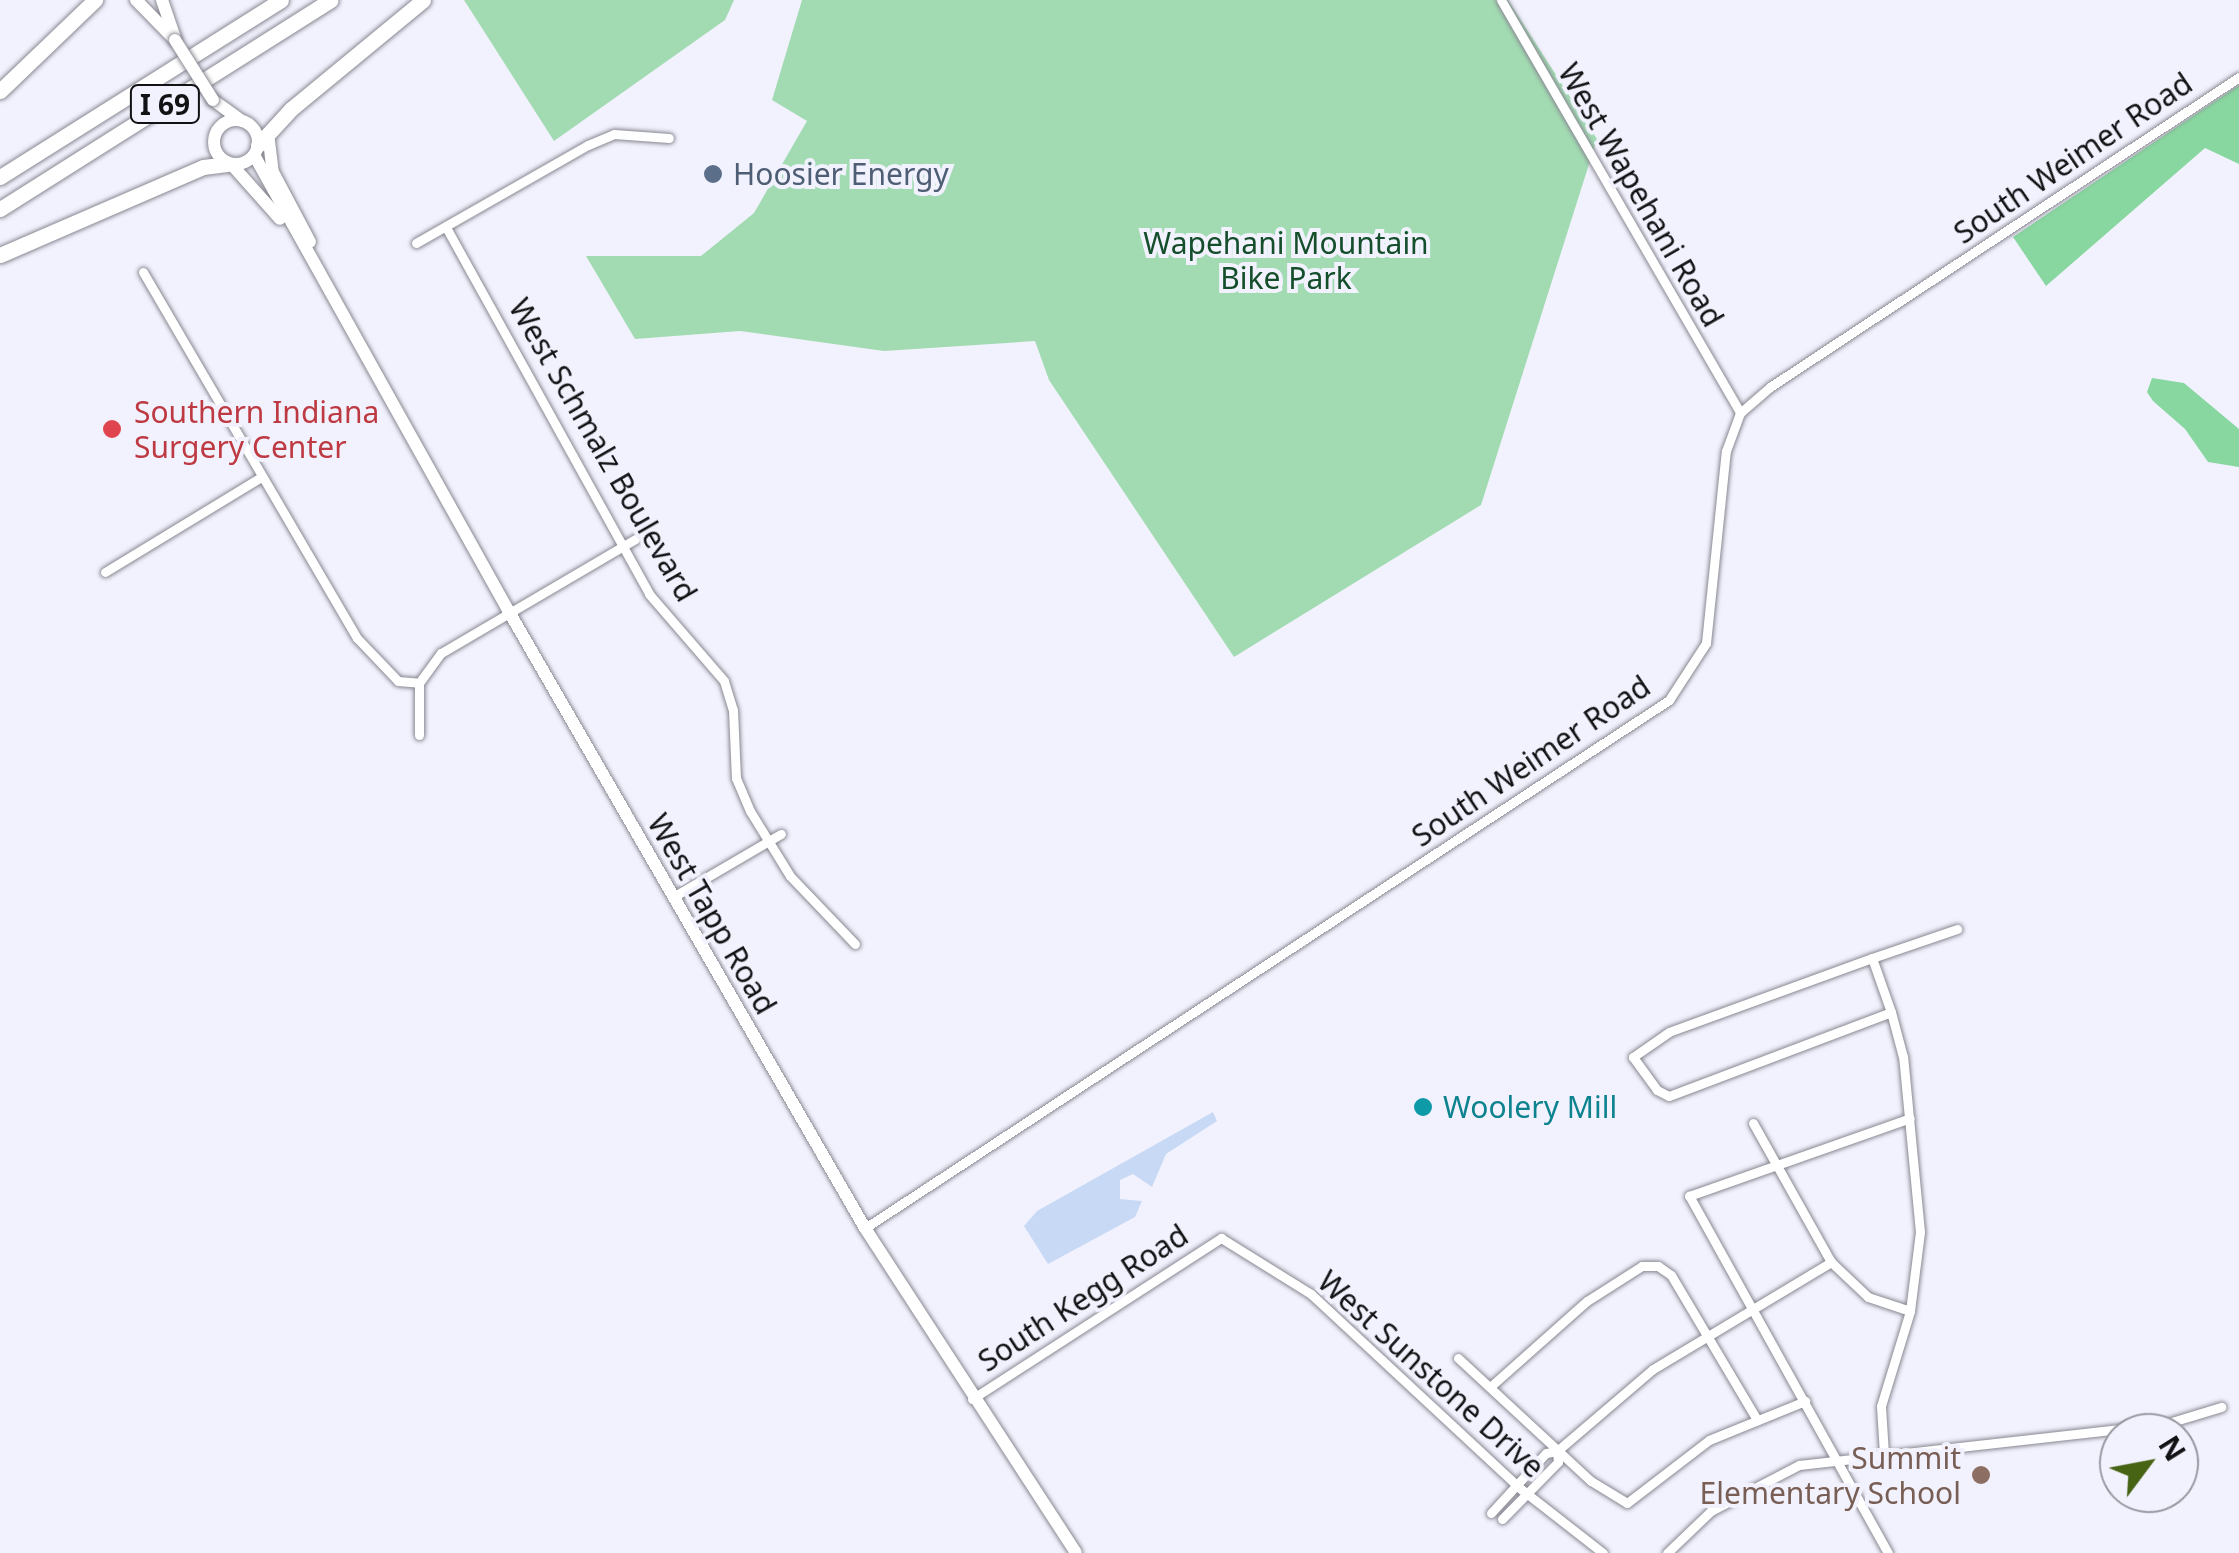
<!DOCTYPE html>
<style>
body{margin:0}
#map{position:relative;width:2239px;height:1553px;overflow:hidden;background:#f2f2fe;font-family:"Noto Sans",sans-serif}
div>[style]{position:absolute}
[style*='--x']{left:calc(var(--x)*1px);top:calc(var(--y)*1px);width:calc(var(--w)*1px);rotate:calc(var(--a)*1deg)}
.green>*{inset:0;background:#a2dbb2}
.forest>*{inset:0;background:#88d7a0}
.water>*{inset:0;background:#c8d9f6}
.roads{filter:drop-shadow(0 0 2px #888892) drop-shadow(0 0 2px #888892)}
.minor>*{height:9px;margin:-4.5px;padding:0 4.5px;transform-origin:4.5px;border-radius:4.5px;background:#fff}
.secondary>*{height:12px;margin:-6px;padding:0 6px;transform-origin:6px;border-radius:6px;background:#fff}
.secondary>.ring{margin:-6px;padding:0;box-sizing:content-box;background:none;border:12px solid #fff;border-radius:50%}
.motorway>*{height:15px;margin:-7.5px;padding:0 7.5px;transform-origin:7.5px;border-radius:7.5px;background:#fff}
.bridges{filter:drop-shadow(0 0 2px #888892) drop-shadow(0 0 2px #888892)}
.secondary-bridge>*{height:12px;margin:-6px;padding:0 6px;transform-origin:6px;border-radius:6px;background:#fff}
.dots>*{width:28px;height:28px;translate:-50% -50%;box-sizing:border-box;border:5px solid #f2f2fe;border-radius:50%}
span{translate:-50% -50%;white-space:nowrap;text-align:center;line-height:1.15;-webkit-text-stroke:8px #f2f2fe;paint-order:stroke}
.shield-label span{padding:2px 8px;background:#f2f2fe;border:2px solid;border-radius:8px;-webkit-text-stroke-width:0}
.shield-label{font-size:28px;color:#121215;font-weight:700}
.street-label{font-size:30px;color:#121215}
.service-label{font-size:30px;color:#4e5e75}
.left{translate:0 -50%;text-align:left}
.park-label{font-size:30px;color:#144e2b}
.health-label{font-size:30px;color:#be3a42}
.culture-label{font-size:30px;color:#0d838f}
.education-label{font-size:30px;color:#785e54}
.right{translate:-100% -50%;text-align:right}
.north{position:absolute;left:2099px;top:1413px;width:100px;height:100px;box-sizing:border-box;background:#f2f2fe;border:2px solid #9898a1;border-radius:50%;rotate:58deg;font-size:28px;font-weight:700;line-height:40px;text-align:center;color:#121215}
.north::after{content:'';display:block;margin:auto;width:35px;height:45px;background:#476314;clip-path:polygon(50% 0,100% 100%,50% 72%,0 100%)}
</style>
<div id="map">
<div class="green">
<i style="clip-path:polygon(464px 0,734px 0,725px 20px,554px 141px)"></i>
<i style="clip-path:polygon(802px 0,1508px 0,1597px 139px,1481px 505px,1234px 657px,1049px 380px,1035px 341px,884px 351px,740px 331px,635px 339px,586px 256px,701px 256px,754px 213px,807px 121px,772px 100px)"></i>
</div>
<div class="forest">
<i style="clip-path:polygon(2239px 85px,2239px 164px,2205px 148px,2046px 286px,2013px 237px)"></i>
<i style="clip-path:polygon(2152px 378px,2184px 383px,2239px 429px,2239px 467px,2208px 462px,2185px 429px,2153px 401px,2147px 392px)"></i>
</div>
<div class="water">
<i style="clip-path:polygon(1213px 1112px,1217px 1121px,1166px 1154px,1152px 1187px,1133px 1174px,1120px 1180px,1120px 1199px,1142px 1201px,1135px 1217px,1048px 1264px,1024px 1226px,1037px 1211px)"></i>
</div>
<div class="roads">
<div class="minor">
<i style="--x:1501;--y:0;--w:477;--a:59.9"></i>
<i style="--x:447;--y:229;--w:417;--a:61"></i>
<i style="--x:649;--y:594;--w:115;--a:49.2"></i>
<i style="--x:724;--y:681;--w:30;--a:73"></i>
<i style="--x:733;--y:710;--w:68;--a:87.5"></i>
<i style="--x:736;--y:778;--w:36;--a:67"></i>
<i style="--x:750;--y:811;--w:76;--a:58.4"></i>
<i style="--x:790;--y:876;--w:94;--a:46.3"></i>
<i style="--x:416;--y:243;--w:198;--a:-29.7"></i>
<i style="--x:588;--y:145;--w:28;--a:-23"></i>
<i style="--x:614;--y:134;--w:55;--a:4.2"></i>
<i style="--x:143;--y:272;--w:424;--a:59.7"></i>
<i style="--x:357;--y:638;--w:59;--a:46.4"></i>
<i style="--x:398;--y:681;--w:21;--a:5"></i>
<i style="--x:105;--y:572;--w:183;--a:-31.3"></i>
<i style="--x:419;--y:735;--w:52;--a:-90"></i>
<i style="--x:419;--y:683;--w:37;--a:-54"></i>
<i style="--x:441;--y:653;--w:225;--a:-30.4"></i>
<i style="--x:673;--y:897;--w:125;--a:-30.3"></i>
<i style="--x:1872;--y:958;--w:90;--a:-18.8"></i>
<i style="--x:1753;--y:1123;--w:159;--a:60.7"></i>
<i style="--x:1831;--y:1262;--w:51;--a:43.4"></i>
<i style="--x:1868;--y:1297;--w:44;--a:18.4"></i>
<i style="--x:865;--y:1228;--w:962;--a:-33.29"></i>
<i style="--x:1669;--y:700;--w:68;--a:-57"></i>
<i style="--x:1706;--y:643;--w:193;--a:-84.1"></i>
<i style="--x:1726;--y:451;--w:40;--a:-69.8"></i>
<i style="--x:1740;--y:413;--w:40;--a:-41"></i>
<i style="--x:1770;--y:387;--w:562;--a:-33.46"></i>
<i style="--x:1458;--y:1358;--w:181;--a:42.8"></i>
<i style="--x:1591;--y:1481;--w:42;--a:31.4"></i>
<i style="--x:1627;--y:1503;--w:103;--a:-37.5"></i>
<i style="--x:1709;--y:1440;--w:104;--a:-22.1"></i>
<i style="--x:1490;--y:1387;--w:130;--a:-41.6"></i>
<i style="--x:1587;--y:1301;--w:65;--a:-32.5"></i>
<i style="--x:1642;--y:1266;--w:16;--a:0"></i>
<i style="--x:1658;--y:1266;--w:16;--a:35"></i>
<i style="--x:1671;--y:1275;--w:169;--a:59.3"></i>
<i style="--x:972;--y:1399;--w:297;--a:-32.9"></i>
<i style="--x:1221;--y:1238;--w:106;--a:31.9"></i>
<i style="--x:1311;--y:1294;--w:287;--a:42.9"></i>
<i style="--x:1521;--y:1489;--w:104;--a:38"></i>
<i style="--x:1884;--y:1454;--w:48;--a:-93.6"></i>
<i style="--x:1881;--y:1406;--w:99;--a:-73"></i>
<i style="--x:1910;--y:1311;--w:80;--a:-82.8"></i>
<i style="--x:1920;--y:1232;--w:176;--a:-95.5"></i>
<i style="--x:1903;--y:1057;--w:47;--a:-104.9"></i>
<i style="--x:1891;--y:1012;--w:57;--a:-109.4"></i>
<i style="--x:1872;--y:958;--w:216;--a:160"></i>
<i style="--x:1669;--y:1032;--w:44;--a:145.2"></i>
<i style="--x:1633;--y:1057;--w:41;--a:54"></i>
<i style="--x:1657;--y:1090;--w:13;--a:27"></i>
<i style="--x:1669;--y:1096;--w:237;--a:-20.7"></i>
<i style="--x:1491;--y:1513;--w:81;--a:-47.5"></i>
<i style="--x:1546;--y:1453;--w:11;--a:-10"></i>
<i style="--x:1557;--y:1451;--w:126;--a:-40.5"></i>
<i style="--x:1653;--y:1369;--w:208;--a:-31"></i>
<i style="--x:1502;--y:1519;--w:80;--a:-45.5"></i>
<i style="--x:1558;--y:1462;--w:11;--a:-95"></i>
<i style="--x:1667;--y:1553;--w:61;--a:-43.7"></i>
<i style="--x:1711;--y:1511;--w:99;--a:-27.6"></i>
<i style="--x:1799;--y:1465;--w:368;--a:-6.4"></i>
<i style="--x:2165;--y:1424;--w:59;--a:-16.9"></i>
<i style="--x:1888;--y:1553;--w:409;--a:-119.1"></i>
<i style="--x:1689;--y:1196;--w:234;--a:-19.4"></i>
</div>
<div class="secondary">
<i style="--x:136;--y:0;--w:56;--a:45.7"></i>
<i style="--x:162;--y:0;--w:39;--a:71"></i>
<i style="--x:213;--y:100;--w:36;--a:36"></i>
<i class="ring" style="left:214px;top:120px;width:32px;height:32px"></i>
<i style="--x:268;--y:133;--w:39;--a:83"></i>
<i style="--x:273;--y:172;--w:79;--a:62.1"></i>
<i style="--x:254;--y:155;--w:521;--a:60.83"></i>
<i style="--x:508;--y:610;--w:714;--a:59.99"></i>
<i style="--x:865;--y:1228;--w:387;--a:57"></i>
<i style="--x:232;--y:165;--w:72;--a:48.4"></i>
</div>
<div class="motorway">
<i style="--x:0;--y:91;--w:132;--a:-43.8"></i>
<i style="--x:258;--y:145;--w:49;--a:-47.5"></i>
<i style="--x:291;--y:109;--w:171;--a:-39.5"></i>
<i style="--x:0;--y:177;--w:332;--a:-32.2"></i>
<i style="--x:0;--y:209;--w:391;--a:-32.3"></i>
<i style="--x:0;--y:255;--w:221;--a:-23.4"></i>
<i style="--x:203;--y:167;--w:24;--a:-7"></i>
</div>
</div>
<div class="bridges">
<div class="secondary-bridge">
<i style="--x:175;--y:40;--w:71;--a:57.7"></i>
</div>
</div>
<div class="dots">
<i style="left:713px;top:174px;background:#5c6f8a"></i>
<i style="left:112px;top:429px;background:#e0444e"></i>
<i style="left:1423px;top:1107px;background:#0f9aa8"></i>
<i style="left:1981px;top:1475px;background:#8d6e63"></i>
</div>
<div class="shield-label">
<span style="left:165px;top:104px">I 69</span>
</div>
<div class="street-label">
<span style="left:2073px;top:158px;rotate:-34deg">South Weimer Road</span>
<span style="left:1641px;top:195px;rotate:60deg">West Wapehani Road</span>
<span style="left:603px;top:450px;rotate:60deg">West Schmalz Boulevard</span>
<span style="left:1531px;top:761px;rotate:-34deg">South Weimer Road</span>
<span style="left:712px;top:914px;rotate:60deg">West Tapp Road</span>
<span style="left:1083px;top:1298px;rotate:-33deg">South Kegg Road</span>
<span style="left:1431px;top:1374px;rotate:42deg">West Sunstone Drive</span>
</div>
<div class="service-label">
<span class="left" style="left:733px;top:174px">Hoosier Energy</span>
</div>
<div class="park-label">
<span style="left:1286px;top:260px">Wapehani Mountain<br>Bike Park</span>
</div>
<div class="health-label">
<span class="left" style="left:134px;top:429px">Southern Indiana<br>Surgery Center</span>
</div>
<div class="culture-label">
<span class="left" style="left:1443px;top:1107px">Woolery Mill</span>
</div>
<div class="education-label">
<span class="right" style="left:1961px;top:1475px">Summit<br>Elementary School</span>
</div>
<div class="north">N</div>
</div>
